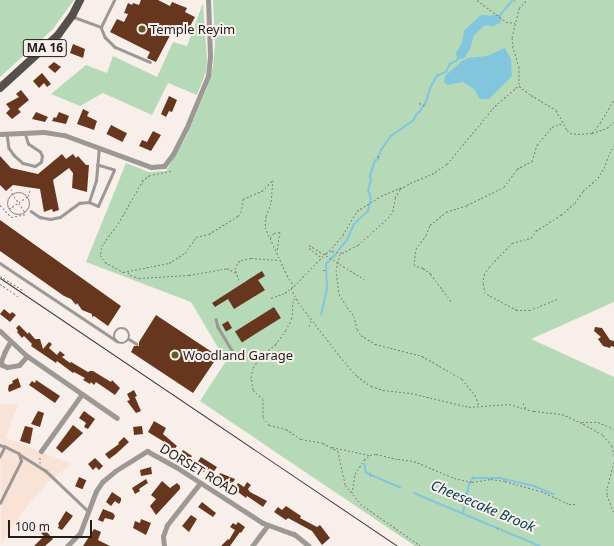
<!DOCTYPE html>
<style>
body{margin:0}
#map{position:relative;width:614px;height:546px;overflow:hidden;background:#f8efeb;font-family:"Noto Sans",sans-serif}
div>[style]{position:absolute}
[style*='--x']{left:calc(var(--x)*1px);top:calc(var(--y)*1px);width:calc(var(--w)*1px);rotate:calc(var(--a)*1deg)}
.medical>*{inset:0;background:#f9e2d6}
.green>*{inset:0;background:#b6d9b8}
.water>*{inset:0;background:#82c6de}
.stream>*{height:1.5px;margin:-0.75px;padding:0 0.75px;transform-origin:0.75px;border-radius:0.75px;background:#82c6de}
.river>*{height:10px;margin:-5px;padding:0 5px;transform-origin:5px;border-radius:5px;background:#82c6de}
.building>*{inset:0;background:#66371e;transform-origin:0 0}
.path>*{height:1px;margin-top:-0.5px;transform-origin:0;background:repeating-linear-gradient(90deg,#87817e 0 2px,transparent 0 4px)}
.path>.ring{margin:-0.5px;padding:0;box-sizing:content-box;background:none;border:1px solid #87817e;border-radius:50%}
.service>*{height:2.5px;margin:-1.25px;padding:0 1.25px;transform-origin:1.25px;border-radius:1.25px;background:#9b9895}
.service>.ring{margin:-1.25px;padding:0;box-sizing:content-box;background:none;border:2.5px solid #9b9895;border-radius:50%}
.minor>*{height:5px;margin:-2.5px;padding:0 2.5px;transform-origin:2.5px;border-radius:2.5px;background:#9b9895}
.primary>*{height:8px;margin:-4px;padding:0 4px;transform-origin:4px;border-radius:4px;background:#55504b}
.tram>*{height:1px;margin:-0.5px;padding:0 0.5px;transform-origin:0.5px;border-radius:0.5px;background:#3f3b39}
.path-bridge>*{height:1px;margin-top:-0.5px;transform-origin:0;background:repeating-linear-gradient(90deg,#87817e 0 2px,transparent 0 4px)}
.dots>*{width:11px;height:11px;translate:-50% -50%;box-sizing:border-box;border:2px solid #f8efeb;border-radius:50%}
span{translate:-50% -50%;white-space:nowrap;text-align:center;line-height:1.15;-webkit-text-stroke:4px #f8efeb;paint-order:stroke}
.shield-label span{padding:1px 3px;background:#f8efeb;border:1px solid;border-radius:3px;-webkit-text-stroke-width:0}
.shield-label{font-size:12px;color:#211d1c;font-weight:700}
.poi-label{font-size:13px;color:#211d1c}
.left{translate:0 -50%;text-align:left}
.street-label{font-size:13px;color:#211d1c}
.water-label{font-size:14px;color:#003e4f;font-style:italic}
.scale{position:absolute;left:8px;top:520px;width:84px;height:18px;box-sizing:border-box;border:2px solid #211d1c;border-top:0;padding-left:5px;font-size:12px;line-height:14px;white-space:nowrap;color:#211d1c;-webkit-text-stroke:3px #f8efeb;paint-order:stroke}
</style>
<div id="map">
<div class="medical">
<i style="clip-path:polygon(0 404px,18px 404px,6px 438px,72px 464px,49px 481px,29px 504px,1px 543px)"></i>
</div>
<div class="green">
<i style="clip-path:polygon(0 0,74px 0,53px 29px,0 77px)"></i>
<i style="clip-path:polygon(213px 0,614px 0,614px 302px,531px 339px,614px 377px,614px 546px,415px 546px,200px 401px,226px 361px,191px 302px,86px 262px,126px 163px,149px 172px,166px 171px,187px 135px,206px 90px,213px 67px,215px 44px)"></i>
<i style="clip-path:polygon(203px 3px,207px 60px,206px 72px,197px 95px,168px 83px,152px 115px,103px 93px,80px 106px,51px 94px,86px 65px,107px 73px,113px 56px,157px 77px,173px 42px,187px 46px)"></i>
</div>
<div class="water">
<i style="clip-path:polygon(505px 48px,511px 59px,512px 76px,489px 99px,480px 99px,474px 89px,463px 82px,447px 85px,444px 82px,445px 76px,462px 61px,468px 58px,487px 56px)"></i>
</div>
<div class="stream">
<i style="--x:497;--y:19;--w:25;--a:-50"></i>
<i style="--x:338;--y:251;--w:14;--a:-51"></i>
<i style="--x:347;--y:240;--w:17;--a:-66"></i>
<i style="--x:354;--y:224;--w:19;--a:-43"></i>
<i style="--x:368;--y:211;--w:12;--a:-76"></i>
<i style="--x:371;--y:199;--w:9;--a:-108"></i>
<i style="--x:368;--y:190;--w:9;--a:-72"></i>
<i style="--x:371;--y:181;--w:5;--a:-101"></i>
<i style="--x:370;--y:176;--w:16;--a:-72"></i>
<i style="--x:375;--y:161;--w:4;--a:-34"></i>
<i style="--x:378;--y:159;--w:9;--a:-72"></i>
<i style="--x:381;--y:150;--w:17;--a:-54"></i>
<i style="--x:391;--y:136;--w:28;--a:-35"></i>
<i style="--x:414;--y:120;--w:5;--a:-68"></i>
<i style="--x:416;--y:115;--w:6;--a:-45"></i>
<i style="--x:420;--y:111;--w:11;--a:-56"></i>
<i style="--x:426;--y:102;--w:17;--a:-73"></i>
<i style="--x:431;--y:86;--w:12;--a:-59"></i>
<i style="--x:437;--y:76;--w:10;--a:-24"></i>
<i style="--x:446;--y:72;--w:9;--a:-63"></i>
<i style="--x:450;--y:64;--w:7;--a:-27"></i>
<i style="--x:456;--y:61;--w:9;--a:-54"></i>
<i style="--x:321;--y:315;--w:26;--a:-77"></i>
<i style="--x:327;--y:290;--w:26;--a:-92"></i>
<i style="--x:326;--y:264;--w:14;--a:-45"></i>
<i style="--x:365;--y:464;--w:8;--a:83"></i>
<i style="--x:366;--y:472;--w:4;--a:34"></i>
<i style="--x:369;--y:474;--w:34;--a:23"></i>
<i style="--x:414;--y:493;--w:137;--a:22.8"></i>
<i style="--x:463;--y:513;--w:29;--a:-78"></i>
<i style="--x:469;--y:485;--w:8;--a:-60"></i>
<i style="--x:473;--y:478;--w:27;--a:0"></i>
<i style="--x:500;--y:478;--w:35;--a:13"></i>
<i style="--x:534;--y:486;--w:21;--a:23"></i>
</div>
<div class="river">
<i style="--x:461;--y:54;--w:9;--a:-58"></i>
<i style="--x:466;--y:46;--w:13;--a:-77"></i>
<i style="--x:469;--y:33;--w:19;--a:-43"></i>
<i style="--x:483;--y:20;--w:9;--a:6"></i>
<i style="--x:492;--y:21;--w:5;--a:-22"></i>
</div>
<div class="building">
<i style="clip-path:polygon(141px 0,158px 0,170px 6px,172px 2px,187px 8px,185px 12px,195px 17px,187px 32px,175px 26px,156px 62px,147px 58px,150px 52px,110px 32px,117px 19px,124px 22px,128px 14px,124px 13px,128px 3px,132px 5px,133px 3px,139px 5px)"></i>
<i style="clip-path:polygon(73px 44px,85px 49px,83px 58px,70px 53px)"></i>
<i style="clip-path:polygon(54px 62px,61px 67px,55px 73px,48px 67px)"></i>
<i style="clip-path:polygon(42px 73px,51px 84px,47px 87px,44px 83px,39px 88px,33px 81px)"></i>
<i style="clip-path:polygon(21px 90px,29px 100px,18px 109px,21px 112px,12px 119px,6px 113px,10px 109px,6px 104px,19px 97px,16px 94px)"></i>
<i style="clip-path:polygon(169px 96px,177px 100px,172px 112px,169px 111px,166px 117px,161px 114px)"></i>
<i style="clip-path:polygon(83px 109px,89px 112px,87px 116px,97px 121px,94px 130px,77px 124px)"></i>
<i style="clip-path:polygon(36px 112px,48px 117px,45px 122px,32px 119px)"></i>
<i style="clip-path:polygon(59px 112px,69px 116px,66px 124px,52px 121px,54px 117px,56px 118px)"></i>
<i style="left:111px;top:125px;width:18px;height:10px;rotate:27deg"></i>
<i style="clip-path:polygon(153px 131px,161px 135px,151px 151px,139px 146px,142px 140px,147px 142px)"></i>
<i style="clip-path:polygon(62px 154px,66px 159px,73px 154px,76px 158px,78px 156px,86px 165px,89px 165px,87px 192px,72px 188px,73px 173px,69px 168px,53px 180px,59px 210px,53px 212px,52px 209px,44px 212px,40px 189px,13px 185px,6px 191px,0 185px,0 156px,11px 168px,38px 174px)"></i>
<i style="clip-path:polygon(0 220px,121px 306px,108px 326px,94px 316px,92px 317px,92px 314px,82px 310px,77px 303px,76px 305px,71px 299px,64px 296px,0 251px)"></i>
<i style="clip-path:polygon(262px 271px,265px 276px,258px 280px,265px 290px,234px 309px,228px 299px,215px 307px,212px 303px)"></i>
<i style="left:274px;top:307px;width:13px;height:46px;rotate:58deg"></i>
<i style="clip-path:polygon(4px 309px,10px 314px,12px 312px,16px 315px,10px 322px,0 314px)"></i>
<i style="clip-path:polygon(156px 315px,218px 356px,193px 393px,131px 352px,134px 346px,139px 346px,139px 342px)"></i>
<i style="left:228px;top:321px;width:8px;height:7px;rotate:60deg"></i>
<i style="clip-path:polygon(19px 325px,28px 334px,29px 332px,35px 339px,40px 339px,43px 349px,49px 342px,52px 344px,49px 348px,57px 355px,60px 351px,65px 355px,62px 357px,70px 363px,71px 362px,88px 372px,90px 371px,93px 371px,111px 382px,112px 380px,120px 388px,115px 395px,96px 382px,94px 385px,91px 382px,90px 384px,83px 380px,85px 378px,74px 372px,73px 373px,57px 361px,56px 363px,31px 346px,32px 344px,24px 336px,22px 338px,17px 332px,18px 331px,16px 328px)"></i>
<i style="clip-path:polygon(595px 327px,602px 328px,610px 340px,614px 341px,614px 347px,611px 346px,610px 348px,603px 346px,598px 339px,601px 337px,594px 331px)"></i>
<i style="clip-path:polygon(18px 378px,21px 387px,9px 392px,8px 389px,9px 385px,13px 383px,12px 381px)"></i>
<i style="clip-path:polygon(36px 380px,60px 396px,55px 403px,29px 385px,32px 381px,35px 383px)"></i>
<i style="clip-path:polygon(134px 390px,137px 396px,135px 397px,141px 411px,136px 413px,127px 401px,130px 400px,127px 394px)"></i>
<i style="clip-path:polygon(38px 411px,44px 413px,40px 427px,31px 424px)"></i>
<i style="clip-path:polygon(84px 411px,95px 419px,88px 429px,84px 427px,86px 423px,79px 418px)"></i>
<i style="clip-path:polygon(154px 421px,166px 428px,163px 434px,177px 446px,172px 452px,164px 445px,166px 443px,148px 432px)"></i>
<i style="clip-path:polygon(73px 425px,83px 433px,62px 453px,56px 448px)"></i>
<i style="clip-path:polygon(25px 426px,33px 428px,30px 444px,20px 441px)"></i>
<i style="left:142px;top:426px;width:8px;height:9px;rotate:83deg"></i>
<i style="clip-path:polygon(124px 437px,129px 442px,116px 454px,109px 459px,105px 454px,119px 444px,118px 443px)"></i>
<i style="clip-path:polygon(183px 450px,192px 456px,188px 462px,179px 457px)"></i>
<i style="clip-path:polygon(201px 457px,217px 467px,213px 473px,208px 469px,204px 472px,198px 468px,200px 465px,197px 463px)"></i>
<i style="clip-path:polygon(95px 458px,103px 466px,99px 470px,96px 467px,93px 470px,88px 464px)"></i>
<i style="clip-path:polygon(151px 467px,152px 474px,141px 476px,140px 470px)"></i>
<i style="clip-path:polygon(220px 473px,235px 479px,232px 484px,228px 481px,225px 485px,219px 481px,217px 479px)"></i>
<i style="left:79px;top:477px;width:8px;height:10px;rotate:23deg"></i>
<i style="clip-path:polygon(146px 479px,148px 483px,139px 489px,140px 491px,135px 494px,132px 488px)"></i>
<i style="clip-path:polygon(162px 481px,170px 488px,177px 483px,180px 486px,180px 489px,156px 515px,150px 506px,156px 499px,151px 495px)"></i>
<i style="clip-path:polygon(247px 482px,251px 485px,248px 489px,250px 492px,267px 501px,263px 507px,247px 496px,246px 498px,234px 489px,238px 483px,244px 487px)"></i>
<i style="clip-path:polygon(112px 492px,121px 498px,121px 501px,119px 504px,115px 501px,111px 506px,106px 502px)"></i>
<i style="clip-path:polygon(202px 502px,216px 513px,213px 517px,198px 507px)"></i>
<i style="clip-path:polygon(286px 506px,301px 516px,300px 518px,317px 527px,320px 525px,330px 538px,322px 545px,312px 531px,288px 518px,286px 520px,274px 512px,278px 507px,282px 510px)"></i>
<i style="clip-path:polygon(103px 509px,113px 513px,115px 516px,113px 520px,105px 518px,103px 522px,98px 520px)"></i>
<i style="clip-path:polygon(66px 511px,73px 516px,62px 530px,58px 528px,59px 525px,58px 524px)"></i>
<i style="clip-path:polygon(191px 515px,197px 519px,189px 532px,182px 526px)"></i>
<i style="clip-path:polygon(141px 519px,151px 523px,146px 535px,133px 528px,135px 521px,140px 523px)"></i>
<i style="clip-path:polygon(238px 522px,245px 527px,241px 533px,240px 532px,230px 546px,221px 546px,228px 539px,229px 540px,235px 530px,230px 527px,233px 523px,236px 525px)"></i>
<i style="clip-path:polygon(94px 529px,101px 532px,98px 540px,110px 546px,83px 546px)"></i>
<i style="clip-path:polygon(45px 530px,53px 539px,45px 546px,34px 546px,44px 536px,41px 533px)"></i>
</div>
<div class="path">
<i style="--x:477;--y:0;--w:36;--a:37"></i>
<i style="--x:506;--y:22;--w:9;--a:6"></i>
<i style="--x:515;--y:0;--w:1;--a:90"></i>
<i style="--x:519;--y:84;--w:17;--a:-90"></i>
<i style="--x:519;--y:67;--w:21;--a:-107"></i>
<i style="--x:513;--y:47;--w:10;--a:-96"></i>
<i style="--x:512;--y:37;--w:30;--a:-76"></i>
<i style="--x:519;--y:8;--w:11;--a:-45"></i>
<i style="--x:519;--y:86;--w:15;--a:37"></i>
<i style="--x:531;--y:95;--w:29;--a:31"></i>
<i style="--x:556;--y:110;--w:23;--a:61"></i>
<i style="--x:567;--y:130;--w:4;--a:45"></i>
<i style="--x:570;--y:133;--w:8;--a:7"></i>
<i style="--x:578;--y:134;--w:14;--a:-4"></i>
<i style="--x:592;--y:133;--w:16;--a:-18"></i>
<i style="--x:607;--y:128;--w:9;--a:-41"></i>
<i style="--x:419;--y:103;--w:8;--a:23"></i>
<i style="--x:592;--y:133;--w:13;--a:-51"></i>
<i style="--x:600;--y:123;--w:27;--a:-59"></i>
<i style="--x:377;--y:156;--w:3;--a:18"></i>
<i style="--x:171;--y:171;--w:21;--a:169"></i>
<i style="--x:150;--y:175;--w:9;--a:144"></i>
<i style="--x:143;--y:180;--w:48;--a:119.7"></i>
<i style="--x:119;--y:222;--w:27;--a:126"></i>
<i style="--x:103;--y:244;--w:11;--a:105"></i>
<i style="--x:100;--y:255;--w:9;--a:54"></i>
<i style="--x:105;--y:262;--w:21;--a:29"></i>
<i style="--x:123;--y:272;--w:47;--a:-11.1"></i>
<i style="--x:169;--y:263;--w:19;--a:-32"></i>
<i style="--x:185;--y:253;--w:19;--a:-55"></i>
<i style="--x:196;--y:237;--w:13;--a:-13"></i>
<i style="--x:209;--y:234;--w:34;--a:-32"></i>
<i style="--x:238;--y:216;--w:5;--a:-53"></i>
<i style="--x:241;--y:212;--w:13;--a:-81"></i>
<i style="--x:243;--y:199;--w:21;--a:-23"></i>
<i style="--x:262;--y:191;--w:16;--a:-45"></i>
<i style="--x:273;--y:180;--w:23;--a:95"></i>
<i style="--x:271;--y:203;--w:14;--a:111"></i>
<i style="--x:266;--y:216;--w:11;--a:95"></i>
<i style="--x:265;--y:227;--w:53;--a:65.4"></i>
<i style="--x:287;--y:275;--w:13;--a:58"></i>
<i style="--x:11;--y:189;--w:4;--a:76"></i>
<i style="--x:12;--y:193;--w:23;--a:56"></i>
<i class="ring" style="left:7px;top:192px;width:21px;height:21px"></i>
<i style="--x:0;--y:205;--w:16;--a:47"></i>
<i style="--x:11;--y:217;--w:16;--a:-11"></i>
<i style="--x:9;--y:209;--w:23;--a:-34"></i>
<i style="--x:28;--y:196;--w:6;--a:-72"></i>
<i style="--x:270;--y:238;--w:6;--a:-51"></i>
<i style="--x:274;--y:233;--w:6;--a:-9"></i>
<i style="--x:280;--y:232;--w:20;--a:99"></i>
<i style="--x:309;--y:248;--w:15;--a:37"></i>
<i style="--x:329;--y:251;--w:21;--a:-49"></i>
<i style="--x:343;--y:235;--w:28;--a:-60"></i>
<i style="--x:357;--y:211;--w:28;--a:-32"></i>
<i style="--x:381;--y:196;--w:23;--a:-23"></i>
<i style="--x:340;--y:254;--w:16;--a:104"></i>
<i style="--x:336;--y:270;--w:24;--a:83"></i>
<i style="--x:339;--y:294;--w:15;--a:58"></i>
<i style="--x:347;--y:307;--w:11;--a:52"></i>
<i style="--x:354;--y:316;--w:13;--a:77"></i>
<i style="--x:357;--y:329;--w:7;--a:56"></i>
<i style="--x:361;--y:335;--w:17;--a:33"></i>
<i style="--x:375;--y:344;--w:49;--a:14.3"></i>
<i style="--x:422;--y:356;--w:46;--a:29.9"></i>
<i style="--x:462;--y:379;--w:21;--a:51"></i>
<i style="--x:475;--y:395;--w:12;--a:70"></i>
<i style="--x:323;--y:270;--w:4;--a:0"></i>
<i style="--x:128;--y:272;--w:4;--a:56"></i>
<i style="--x:130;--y:275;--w:9;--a:18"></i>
<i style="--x:139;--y:278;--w:50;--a:-3.4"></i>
<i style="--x:189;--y:275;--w:39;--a:-10"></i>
<i style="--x:227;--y:268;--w:10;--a:29"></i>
<i style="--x:0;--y:276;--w:26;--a:32"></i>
<i style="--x:239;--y:280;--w:12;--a:-110"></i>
<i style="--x:235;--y:269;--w:8;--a:-67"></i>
<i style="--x:238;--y:262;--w:4;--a:-34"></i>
<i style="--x:241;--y:260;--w:10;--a:-11"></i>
<i style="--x:251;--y:258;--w:28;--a:4"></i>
<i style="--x:0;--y:284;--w:22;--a:34"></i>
<i style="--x:291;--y:288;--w:16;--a:63"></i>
<i style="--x:298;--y:302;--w:72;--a:52.3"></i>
<i style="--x:342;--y:359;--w:23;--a:49"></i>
<i style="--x:357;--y:376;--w:17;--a:36"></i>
<i style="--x:371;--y:386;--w:13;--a:18"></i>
<i style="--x:383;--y:390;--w:28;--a:6"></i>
<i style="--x:411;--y:393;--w:60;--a:13.6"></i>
<i style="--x:469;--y:407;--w:40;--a:-4.3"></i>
<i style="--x:509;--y:404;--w:26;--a:16"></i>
<i style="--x:534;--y:411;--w:28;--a:6"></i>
<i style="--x:562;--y:414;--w:20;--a:24"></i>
<i style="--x:580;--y:422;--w:26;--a:29"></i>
<i style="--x:603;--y:435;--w:14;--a:51"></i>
<i style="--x:612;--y:446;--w:9;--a:77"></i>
<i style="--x:271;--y:298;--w:15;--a:-20"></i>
<i style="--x:285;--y:293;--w:11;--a:-38"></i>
<i style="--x:294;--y:286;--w:46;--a:-45.9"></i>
<i style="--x:326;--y:253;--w:6;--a:-18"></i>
<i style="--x:332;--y:251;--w:10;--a:11"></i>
<i style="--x:342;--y:253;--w:18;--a:-27"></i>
<i style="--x:358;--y:245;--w:40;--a:-42"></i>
<i style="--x:388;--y:218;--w:9;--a:-54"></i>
<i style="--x:393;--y:211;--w:13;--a:-81"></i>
<i style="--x:395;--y:198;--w:10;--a:-61"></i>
<i style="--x:400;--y:189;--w:12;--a:-31"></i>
<i style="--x:410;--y:183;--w:24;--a:-22"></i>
<i style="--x:432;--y:174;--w:18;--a:-34"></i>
<i style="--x:447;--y:164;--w:75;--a:-50.4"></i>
<i style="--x:495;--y:106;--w:32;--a:-41"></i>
<i style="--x:295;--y:298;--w:4;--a:124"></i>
<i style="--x:293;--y:301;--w:17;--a:93"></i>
<i style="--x:292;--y:318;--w:13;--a:117"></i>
<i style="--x:286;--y:330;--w:17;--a:126"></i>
<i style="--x:276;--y:344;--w:19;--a:141"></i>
<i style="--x:261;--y:356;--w:14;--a:124"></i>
<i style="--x:253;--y:368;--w:8;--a:104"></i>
<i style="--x:251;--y:376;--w:14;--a:82"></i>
<i style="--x:253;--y:390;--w:13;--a:42"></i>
<i style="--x:263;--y:399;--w:18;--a:90"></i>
<i style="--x:263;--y:417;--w:10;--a:53"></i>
<i style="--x:269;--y:425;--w:17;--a:13"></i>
<i style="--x:286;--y:429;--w:18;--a:34"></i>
<i style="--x:301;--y:439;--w:22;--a:10"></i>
<i style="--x:323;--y:443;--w:17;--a:28"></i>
<i style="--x:338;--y:451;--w:35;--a:78"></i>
<i style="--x:345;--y:485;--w:11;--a:49"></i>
<i style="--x:557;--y:299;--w:29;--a:158"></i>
<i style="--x:530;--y:310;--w:13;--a:180"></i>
<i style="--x:517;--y:310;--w:36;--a:-152"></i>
<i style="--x:485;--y:293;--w:10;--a:-101"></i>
<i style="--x:483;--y:283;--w:8;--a:-83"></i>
<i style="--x:484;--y:275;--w:9;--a:-58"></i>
<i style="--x:489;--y:267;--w:33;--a:-46"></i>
<i style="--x:512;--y:243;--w:20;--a:-15"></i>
<i style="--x:531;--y:238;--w:9;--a:-54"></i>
<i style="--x:536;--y:231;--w:30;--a:-33"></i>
<i style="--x:561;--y:215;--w:18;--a:-41"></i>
<i style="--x:575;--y:203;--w:14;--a:-56"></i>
<i style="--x:583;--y:191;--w:20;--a:-41"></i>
<i style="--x:598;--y:178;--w:12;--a:-59"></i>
<i style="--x:604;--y:168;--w:19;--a:-69"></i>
<i style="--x:611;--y:150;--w:5;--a:-53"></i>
<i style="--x:451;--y:301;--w:34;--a:-127"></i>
<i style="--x:431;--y:274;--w:10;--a:-143"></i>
<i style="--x:423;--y:268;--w:9;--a:-162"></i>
<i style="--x:414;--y:265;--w:16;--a:-83"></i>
<i style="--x:416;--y:249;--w:17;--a:-54"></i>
<i style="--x:426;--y:235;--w:11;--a:-68"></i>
<i style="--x:430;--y:225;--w:21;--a:-39"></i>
<i style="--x:446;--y:212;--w:22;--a:-18"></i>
<i style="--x:467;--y:205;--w:41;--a:-25.9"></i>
<i style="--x:504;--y:187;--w:22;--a:-54"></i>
<i style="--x:517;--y:169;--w:17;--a:-28"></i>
<i style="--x:532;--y:161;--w:17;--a:-73"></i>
<i style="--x:537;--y:145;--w:23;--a:-50"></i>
<i style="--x:552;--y:127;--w:12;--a:-20"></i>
<i style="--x:309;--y:326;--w:6;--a:-72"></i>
<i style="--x:523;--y:403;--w:6;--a:59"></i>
<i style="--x:582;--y:422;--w:16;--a:0"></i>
<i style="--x:598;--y:422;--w:17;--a:24"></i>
<i style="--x:332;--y:447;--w:38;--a:12"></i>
<i style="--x:614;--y:462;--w:28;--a:105"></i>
<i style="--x:607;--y:489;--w:6;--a:90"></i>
<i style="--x:607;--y:495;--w:19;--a:69"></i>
<i style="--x:40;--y:463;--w:7;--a:-90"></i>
<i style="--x:370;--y:476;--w:4;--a:-76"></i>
<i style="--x:465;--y:493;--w:4;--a:14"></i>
<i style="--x:497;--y:529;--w:4;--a:-56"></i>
<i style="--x:421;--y:546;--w:72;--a:-145.2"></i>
<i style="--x:362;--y:505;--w:16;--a:-130"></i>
<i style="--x:352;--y:493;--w:19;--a:-81"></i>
<i style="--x:355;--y:474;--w:17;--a:-57"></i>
<i style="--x:364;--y:460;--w:8;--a:-40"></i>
<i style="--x:370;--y:455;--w:6;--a:-9"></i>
<i style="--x:376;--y:454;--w:23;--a:13"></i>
<i style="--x:398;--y:459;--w:16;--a:7"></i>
<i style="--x:414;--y:461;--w:43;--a:23"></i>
<i style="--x:454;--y:478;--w:18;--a:13"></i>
<i style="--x:472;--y:482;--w:19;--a:-9"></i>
<i style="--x:491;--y:479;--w:14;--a:8"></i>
<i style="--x:505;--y:481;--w:37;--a:16"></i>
<i style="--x:541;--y:491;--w:31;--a:25"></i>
<i style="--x:569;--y:504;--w:8;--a:0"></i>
</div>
<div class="service">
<i style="--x:74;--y:17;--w:29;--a:20"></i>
<i style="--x:101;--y:27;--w:30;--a:-64"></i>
<i style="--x:101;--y:27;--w:11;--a:68"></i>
<i style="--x:105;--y:37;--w:14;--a:45"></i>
<i style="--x:115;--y:47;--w:38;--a:23"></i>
<i style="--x:7;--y:134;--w:14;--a:82"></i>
<i style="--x:9;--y:148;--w:9;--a:54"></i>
<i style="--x:14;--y:155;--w:12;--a:42"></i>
<i style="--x:23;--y:163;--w:12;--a:14"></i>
<i style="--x:35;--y:166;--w:7;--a:-34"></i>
<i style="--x:41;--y:162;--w:6;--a:-81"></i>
<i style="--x:42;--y:156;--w:4;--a:-117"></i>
<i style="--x:40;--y:152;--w:14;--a:-146"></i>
<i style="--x:28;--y:144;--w:10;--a:-107"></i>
<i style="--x:89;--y:202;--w:22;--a:-72"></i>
<i style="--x:96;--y:181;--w:33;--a:-85"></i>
<i style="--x:31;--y:211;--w:11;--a:34"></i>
<i style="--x:40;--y:217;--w:10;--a:11"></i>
<i style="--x:50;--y:219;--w:10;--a:-11"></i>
<i style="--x:60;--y:217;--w:24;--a:-36"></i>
<i style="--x:79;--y:203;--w:10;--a:-6"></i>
<i style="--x:89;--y:202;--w:10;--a:24"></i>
<i style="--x:98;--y:206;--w:39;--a:-66"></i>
<i style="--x:114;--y:170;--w:17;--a:-163"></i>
<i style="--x:0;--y:263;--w:141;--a:33.7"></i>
<i style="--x:216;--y:319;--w:8;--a:76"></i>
<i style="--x:218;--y:327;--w:29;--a:59"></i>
<i class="ring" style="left:114px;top:328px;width:13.5px;height:13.5px"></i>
<i style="--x:129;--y:339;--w:9;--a:32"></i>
<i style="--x:0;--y:445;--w:5;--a:22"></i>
<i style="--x:5;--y:447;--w:11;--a:117"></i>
<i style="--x:19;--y:454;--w:31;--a:32"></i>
<i style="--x:45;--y:470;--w:59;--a:43.6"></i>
<i style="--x:0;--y:503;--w:47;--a:-63.4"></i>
<i style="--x:21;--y:461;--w:7;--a:-106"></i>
<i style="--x:19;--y:454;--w:16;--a:-153"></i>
</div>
<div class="minor">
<i style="--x:0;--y:134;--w:44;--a:-2.6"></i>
<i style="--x:44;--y:132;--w:20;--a:9"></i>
<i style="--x:64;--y:135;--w:93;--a:20.2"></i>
<i style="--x:151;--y:167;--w:13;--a:-4"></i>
<i style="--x:164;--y:166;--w:15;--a:-53"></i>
<i style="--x:173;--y:154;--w:28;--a:-63"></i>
<i style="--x:186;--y:129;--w:57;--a:-67.5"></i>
<i style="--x:208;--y:76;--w:20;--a:-84"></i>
<i style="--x:210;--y:56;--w:56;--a:-92"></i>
<i style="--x:0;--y:331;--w:37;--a:43"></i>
<i style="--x:27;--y:356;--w:109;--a:34.6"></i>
<i style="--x:10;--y:342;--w:10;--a:119"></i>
<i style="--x:5;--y:351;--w:11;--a:112"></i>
<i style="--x:1;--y:361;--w:4;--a:76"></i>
<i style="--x:2;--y:365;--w:5;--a:22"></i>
<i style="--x:7;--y:367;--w:12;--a:-9"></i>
<i style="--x:19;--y:365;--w:12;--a:-48"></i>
<i style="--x:41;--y:451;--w:70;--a:-54.3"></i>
<i style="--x:67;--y:546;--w:18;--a:-45"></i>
<i style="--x:80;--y:533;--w:45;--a:-69.1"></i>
<i style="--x:96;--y:491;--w:11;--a:-56"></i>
<i style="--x:102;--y:482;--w:17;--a:-40"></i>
<i style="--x:115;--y:471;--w:38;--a:-32"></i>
<i style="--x:147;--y:451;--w:33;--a:29"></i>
<i style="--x:176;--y:467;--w:103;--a:32.8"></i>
<i style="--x:263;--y:523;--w:33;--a:20"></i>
<i style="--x:294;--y:534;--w:19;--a:39"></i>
<i style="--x:164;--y:546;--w:10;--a:-96"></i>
<i style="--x:163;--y:536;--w:12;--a:-70"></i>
<i style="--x:167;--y:525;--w:53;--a:-51.8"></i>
<i style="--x:252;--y:546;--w:26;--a:-53"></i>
</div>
<div class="primary">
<i style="--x:0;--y:88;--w:79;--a:-42.4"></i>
<i style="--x:58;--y:35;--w:24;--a:-54"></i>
<i style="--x:72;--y:16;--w:18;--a:-63"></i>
</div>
<div class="tram">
<i style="--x:0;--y:278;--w:480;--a:34"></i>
</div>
<div class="path-bridge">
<i style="--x:309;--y:245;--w:65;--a:31.7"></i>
</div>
<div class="dots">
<i style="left:142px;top:29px;background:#5e5b28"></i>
<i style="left:175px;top:355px;background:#5e5b28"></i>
</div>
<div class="shield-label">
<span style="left:45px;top:48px">MA 16</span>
</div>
<div class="poi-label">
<span class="left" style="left:150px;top:29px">Temple Reyim</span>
<span class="left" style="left:183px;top:355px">Woodland Garage</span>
</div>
<div class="street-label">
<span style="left:199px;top:470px;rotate:31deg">DORSET ROAD</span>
</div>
<div class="water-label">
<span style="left:483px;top:506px;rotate:23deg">Cheesecake Brook</span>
</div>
<div class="scale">100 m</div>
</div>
